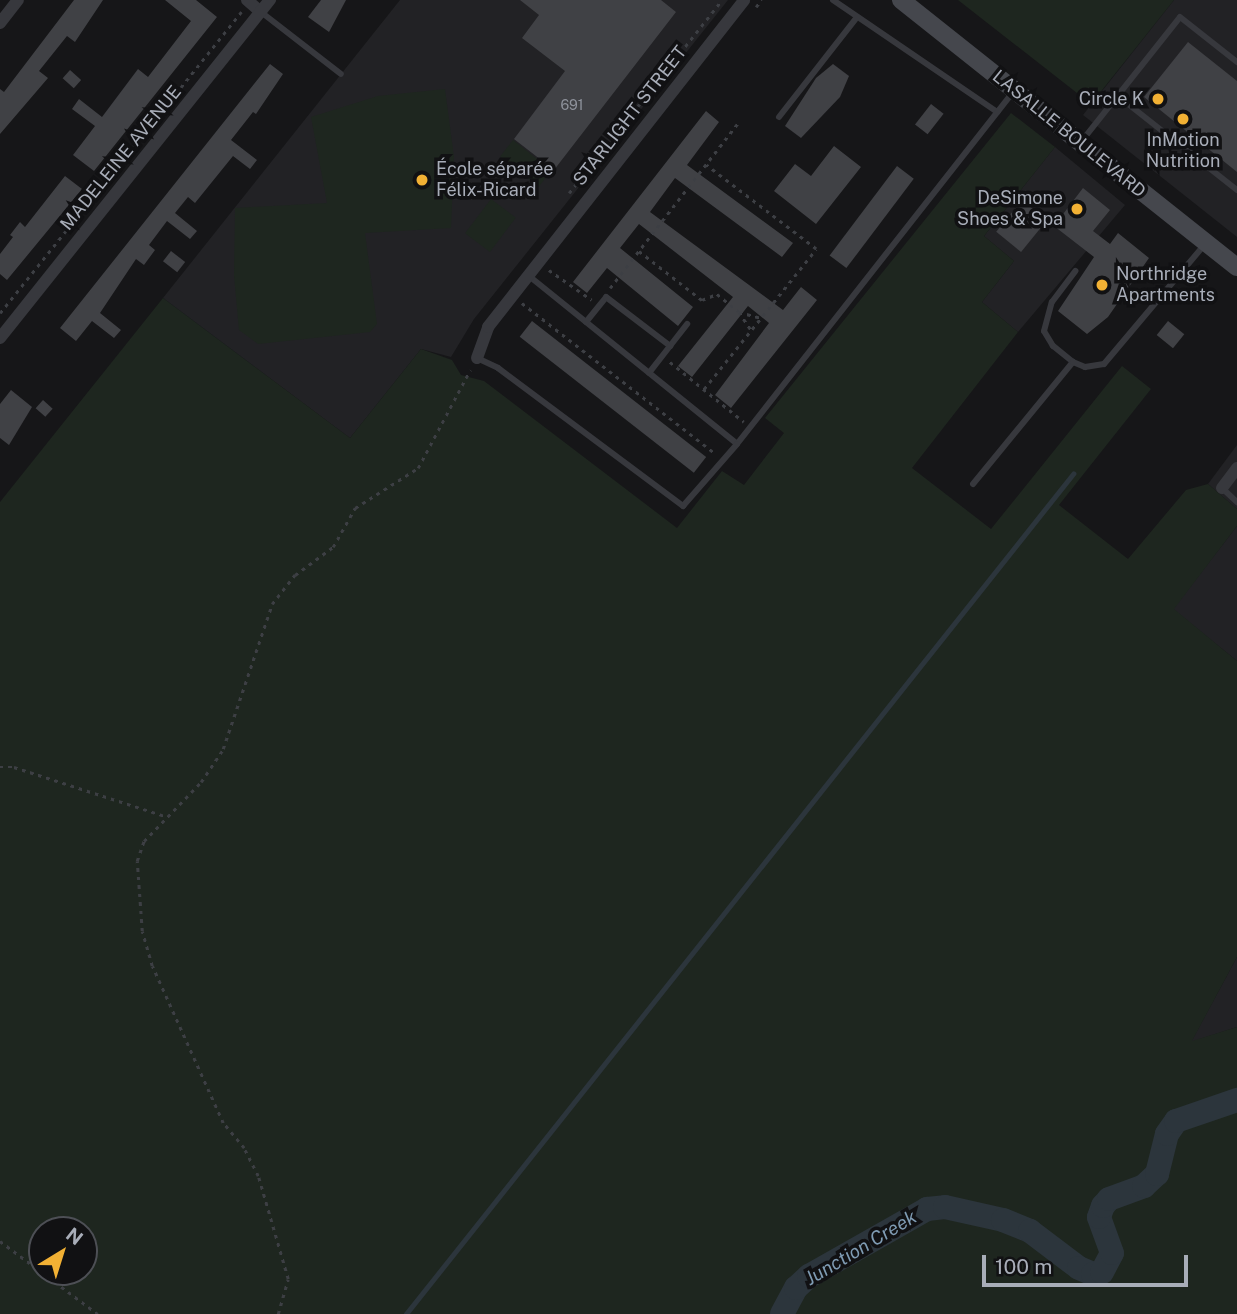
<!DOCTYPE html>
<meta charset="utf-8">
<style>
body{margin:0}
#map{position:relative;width:1237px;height:1314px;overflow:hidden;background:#161618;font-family:"Public Sans",sans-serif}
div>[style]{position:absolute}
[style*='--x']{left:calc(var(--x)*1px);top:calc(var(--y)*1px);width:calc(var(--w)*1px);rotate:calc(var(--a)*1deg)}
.built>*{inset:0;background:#222225}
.green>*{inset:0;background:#1e261f;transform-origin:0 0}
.stream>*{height:4.5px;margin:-2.25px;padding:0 2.25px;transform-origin:2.25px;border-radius:2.25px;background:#2c353c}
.river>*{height:24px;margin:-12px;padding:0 12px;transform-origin:12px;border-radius:12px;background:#2c353c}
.building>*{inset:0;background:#404145;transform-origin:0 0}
.path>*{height:2.5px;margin-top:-1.25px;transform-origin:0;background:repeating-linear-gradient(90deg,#3d3f44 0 3.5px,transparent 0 8.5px)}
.lane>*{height:6px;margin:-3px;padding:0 3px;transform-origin:3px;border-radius:3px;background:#37383d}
.street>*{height:12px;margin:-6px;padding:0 6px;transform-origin:6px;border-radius:6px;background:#37383d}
.secondary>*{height:18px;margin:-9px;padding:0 9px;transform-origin:9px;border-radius:9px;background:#45474d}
.dots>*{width:19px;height:19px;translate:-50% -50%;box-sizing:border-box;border:4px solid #111113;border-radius:50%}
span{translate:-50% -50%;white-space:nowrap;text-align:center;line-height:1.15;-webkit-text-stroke:7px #111113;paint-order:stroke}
.number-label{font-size:14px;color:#8e929b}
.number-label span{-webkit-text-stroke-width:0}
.poi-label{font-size:18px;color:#a8adb8}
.right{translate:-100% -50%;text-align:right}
.left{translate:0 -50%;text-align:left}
.street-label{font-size:18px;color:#a8adb8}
.water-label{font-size:19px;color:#7f9bb3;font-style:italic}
.north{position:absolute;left:28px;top:1216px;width:70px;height:70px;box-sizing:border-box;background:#111113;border:2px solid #4d4f55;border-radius:50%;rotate:38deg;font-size:19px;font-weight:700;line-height:28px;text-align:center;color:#a8adb8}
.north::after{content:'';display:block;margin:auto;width:24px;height:32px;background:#f2b134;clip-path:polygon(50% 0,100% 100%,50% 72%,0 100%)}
.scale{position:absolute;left:982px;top:1255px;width:206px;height:32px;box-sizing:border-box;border:4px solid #a8adb8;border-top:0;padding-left:9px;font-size:21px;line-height:24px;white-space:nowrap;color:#a8adb8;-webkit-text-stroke:5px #111113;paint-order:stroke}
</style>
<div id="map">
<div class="built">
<i style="clip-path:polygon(400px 0,728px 0,474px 319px,451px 357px,421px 349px,350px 438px,163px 298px)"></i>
<i style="clip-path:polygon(1174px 0,1237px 0,1237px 237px,1083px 115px)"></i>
<i style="clip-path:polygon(1055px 147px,1125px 205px,1018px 332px,982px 302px,1014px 261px,984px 236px)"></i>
<i style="clip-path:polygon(1237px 445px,1237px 509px,1208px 484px)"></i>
<i style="clip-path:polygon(1237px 526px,1237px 661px,1173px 609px)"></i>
<i style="clip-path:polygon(1237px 957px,1237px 1027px,1191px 1042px)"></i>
</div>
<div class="green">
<i style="clip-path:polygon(958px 0,1174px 0,1091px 104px)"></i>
<i style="clip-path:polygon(445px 89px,454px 157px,451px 228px,365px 233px,377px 324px,370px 332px,258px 344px,239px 330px,234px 276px,235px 208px,327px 203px,311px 117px,378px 96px)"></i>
<i style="clip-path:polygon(evenodd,1011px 113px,1055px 147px,984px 236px,1014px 261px,982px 302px,1018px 332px,912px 468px,991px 529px,1122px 366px,1151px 389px,1059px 505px,1128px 559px,1186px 490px,1208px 484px,1237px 509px,1237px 526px,1174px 609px,1237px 661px,1237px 957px,1192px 1041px,1237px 1027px,1237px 1314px,0 1314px,0 502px,163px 298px,350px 438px,421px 349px,452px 360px,461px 375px,484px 381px,677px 528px,722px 471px,744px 485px,784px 433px,765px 418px,1011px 113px,42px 1230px,84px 1230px,84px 1272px,42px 1272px,42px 1230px)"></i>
<i style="left:513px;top:140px;width:49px;height:21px;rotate:38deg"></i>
<i style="left:491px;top:199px;width:31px;height:43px;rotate:37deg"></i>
</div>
<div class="stream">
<i style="--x:406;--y:1314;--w:1073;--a:-51.55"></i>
</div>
<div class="river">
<i style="--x:782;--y:1314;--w:30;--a:-62"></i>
<i style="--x:796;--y:1288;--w:18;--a:-43"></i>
<i style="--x:809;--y:1276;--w:136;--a:-29.6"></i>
<i style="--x:927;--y:1209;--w:18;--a:-6"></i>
<i style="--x:945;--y:1207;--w:59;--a:12.6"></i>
<i style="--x:1003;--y:1220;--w:29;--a:22"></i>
<i style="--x:1030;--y:1231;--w:61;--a:37.1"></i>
<i style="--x:1079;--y:1268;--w:15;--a:23"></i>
<i style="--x:1093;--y:1274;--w:9;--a:-13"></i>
<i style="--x:1102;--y:1272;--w:21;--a:-62"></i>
<i style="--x:1112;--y:1253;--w:38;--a:-110"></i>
<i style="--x:1099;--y:1217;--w:12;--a:-70"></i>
<i style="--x:1103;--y:1206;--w:9;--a:-49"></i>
<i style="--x:1109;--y:1199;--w:37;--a:-20"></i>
<i style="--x:1144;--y:1186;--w:18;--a:-43"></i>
<i style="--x:1157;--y:1174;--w:41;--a:-76"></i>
<i style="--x:1167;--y:1134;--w:16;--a:-55"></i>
<i style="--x:1176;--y:1121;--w:65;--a:-19"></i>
</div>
<div class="building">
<i style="clip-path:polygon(74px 0,103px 0,75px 42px,67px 36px,39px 71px,48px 78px,0 134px,0 89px,4px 92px)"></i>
<i style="clip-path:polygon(165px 0,196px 0,217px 17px,94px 171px,73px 155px,95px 126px,72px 109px,79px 99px,102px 117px,138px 69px,148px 77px,191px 21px)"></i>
<i style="clip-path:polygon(321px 0,346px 0,329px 32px,308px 17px)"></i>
<i style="clip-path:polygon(520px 0,661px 0,676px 12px,554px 170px,514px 139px,565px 71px,522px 38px,539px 15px)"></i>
<i style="clip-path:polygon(1188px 42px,1237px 81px,1237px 172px,1144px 97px)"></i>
<i style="clip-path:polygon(270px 64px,283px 74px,256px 114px,253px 112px,231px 140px,257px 160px,250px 169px,233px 156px,195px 203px,188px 197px,175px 213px,197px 231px,190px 239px,167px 221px,149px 245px,155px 250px,144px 265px,136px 259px,100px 313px,121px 330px,114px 338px,92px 321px,76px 341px,60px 328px)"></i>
<i style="clip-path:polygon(833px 64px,849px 76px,840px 97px,801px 138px,785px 126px,816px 78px)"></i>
<i style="left:70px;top:70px;width:15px;height:11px;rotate:42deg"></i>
<i style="left:931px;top:104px;width:16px;height:26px;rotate:38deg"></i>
<i style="clip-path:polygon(706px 111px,719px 122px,687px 165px,793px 243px,782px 257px,675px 178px,650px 212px,783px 310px,801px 287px,817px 300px,731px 408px,715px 395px,769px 323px,748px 306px,692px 377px,678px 366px,733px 297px,639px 224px,620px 248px,693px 307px,678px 326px,607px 268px,587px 293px,573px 282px)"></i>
<i style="clip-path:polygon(834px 146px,861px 167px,816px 224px,774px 191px,795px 164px,811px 176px)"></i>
<i style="left:897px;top:166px;width:21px;height:112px;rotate:37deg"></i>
<i style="clip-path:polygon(65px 176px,82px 189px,7px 280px,0 274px,0 254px,13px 237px,10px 235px,20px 222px,25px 227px)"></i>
<i style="clip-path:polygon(1083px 188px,1110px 210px,1093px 231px,1110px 244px,1118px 233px,1149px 258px,1108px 317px,1087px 334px,1058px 311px,1094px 257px,1054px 226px)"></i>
<i style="left:1022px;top:200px;width:32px;height:41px;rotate:39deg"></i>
<i style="left:171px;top:251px;width:18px;height:13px;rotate:38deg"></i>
<i style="left:532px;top:321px;width:221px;height:20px;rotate:38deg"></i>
<i style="left:1168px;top:321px;width:21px;height:18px;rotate:39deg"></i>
<i style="clip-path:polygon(11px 390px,32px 407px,9px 445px,0 438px,0 404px)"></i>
<i style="left:43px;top:400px;width:13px;height:11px;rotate:42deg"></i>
</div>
<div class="path">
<i style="--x:756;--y:7;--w:9;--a:-54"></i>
<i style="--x:569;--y:193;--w:246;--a:-51.6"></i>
<i style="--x:639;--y:251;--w:80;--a:37.9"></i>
<i style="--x:702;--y:300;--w:16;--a:-22"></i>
<i style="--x:717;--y:294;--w:28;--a:39"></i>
<i style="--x:739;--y:312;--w:23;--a:56"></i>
<i style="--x:549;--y:270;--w:52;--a:34.9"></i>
<i style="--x:610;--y:288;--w:209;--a:-52.2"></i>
<i style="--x:522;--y:303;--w:246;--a:37.9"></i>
<i style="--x:739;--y:312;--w:24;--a:15"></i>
<i style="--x:0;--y:313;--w:386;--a:-51.3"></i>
<i style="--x:670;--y:362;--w:95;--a:39"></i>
<i style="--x:704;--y:389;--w:179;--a:-51.3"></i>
<i style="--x:816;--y:249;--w:138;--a:-142.6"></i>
<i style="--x:0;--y:767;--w:14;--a:0"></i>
<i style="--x:14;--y:767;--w:159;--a:18"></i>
<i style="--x:0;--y:1241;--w:122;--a:36.7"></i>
<i style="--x:278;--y:1314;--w:36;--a:-74"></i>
<i style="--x:288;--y:1279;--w:107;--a:-106.2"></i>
<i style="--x:258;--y:1176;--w:31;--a:-117"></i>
<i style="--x:244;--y:1148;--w:33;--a:-130"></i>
<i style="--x:223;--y:1123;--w:172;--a:-114.3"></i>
<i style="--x:152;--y:966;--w:36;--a:-106"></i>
<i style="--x:142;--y:931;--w:70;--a:-94.1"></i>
<i style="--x:137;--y:861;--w:21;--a:-71"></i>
<i style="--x:144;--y:841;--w:82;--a:-46"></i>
<i style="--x:201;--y:782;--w:40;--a:-56"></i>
<i style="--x:223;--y:749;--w:153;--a:-71.3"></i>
<i style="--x:272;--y:604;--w:37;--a:-52"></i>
<i style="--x:295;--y:575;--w:47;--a:-36.4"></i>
<i style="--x:333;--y:547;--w:45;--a:-60.6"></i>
<i style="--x:355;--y:508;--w:75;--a:-32.4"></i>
<i style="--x:418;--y:468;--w:111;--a:-62"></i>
</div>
<div class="lane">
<i style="--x:833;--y:0;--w:199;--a:34.3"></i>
<i style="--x:261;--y:12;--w:101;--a:37.8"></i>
<i style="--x:1118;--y:96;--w:152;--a:38.3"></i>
<i style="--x:779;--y:117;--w:127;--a:-52"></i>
<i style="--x:1081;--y:142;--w:159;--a:-51.6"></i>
<i style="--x:1180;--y:17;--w:73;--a:38.3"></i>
<i style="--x:529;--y:276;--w:267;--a:38.9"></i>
<i style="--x:737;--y:444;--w:446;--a:-51.9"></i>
<i style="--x:586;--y:322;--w:32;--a:-51"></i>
<i style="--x:606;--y:297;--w:81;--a:37.4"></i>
<i style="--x:670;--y:346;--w:34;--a:128"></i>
<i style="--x:670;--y:346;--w:28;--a:-52"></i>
<i style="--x:477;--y:358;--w:23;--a:25"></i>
<i style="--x:498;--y:368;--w:231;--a:36.7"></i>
<i style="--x:683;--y:506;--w:82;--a:-48.9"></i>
<i style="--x:1073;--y:362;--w:26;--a:-141"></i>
<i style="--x:1053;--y:346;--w:17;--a:-121"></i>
<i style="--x:1044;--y:331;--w:30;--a:-75"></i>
<i style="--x:1052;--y:302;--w:39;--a:-53"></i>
<i style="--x:973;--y:484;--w:158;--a:-50.7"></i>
<i style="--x:1073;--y:362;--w:13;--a:23"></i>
<i style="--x:1085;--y:367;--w:19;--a:-9"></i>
<i style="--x:1104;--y:364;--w:157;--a:-49.9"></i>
<i style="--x:1222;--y:488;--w:21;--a:43"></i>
</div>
<div class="street">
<i style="--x:247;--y:0;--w:18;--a:41"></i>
<i style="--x:0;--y:23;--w:29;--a:-52"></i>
<i style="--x:0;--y:338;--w:433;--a:-51.4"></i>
<i style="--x:477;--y:358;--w:33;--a:-70"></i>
<i style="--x:488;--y:327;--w:415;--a:-51.9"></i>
<i style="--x:1222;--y:488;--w:25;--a:-53"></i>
</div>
<div class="secondary">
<i style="--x:901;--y:0;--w:429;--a:38.5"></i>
</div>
<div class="dots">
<i style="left:1158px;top:99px;background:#f2b134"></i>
<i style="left:1183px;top:119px;background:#f2b134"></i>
<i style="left:422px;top:180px;background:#f2b134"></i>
<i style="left:1077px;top:209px;background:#f2b134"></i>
<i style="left:1102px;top:285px;background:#f2b134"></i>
</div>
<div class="number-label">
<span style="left:572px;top:105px">691</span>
</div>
<div class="poi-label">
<span class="right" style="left:1144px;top:99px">Circle K</span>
<span style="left:1183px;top:151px">InMotion<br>Nutrition</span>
<span class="left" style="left:436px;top:180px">École séparée<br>Félix-Ricard</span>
<span class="right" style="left:1063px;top:209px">DeSimone<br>Shoes &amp; Spa</span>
<span class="left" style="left:1116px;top:285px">Northridge<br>Apartments</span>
</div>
<div class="street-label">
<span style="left:630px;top:116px;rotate:-52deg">STARLIGHT STREET</span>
<span style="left:1069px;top:134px;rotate:39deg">LASALLE BOULEVARD</span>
<span style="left:121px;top:158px;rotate:-51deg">MADELEINE AVENUE</span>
</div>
<div class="water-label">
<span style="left:861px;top:1248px;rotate:-31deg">Junction Creek</span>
</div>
<div class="north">N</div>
<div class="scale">100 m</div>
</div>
